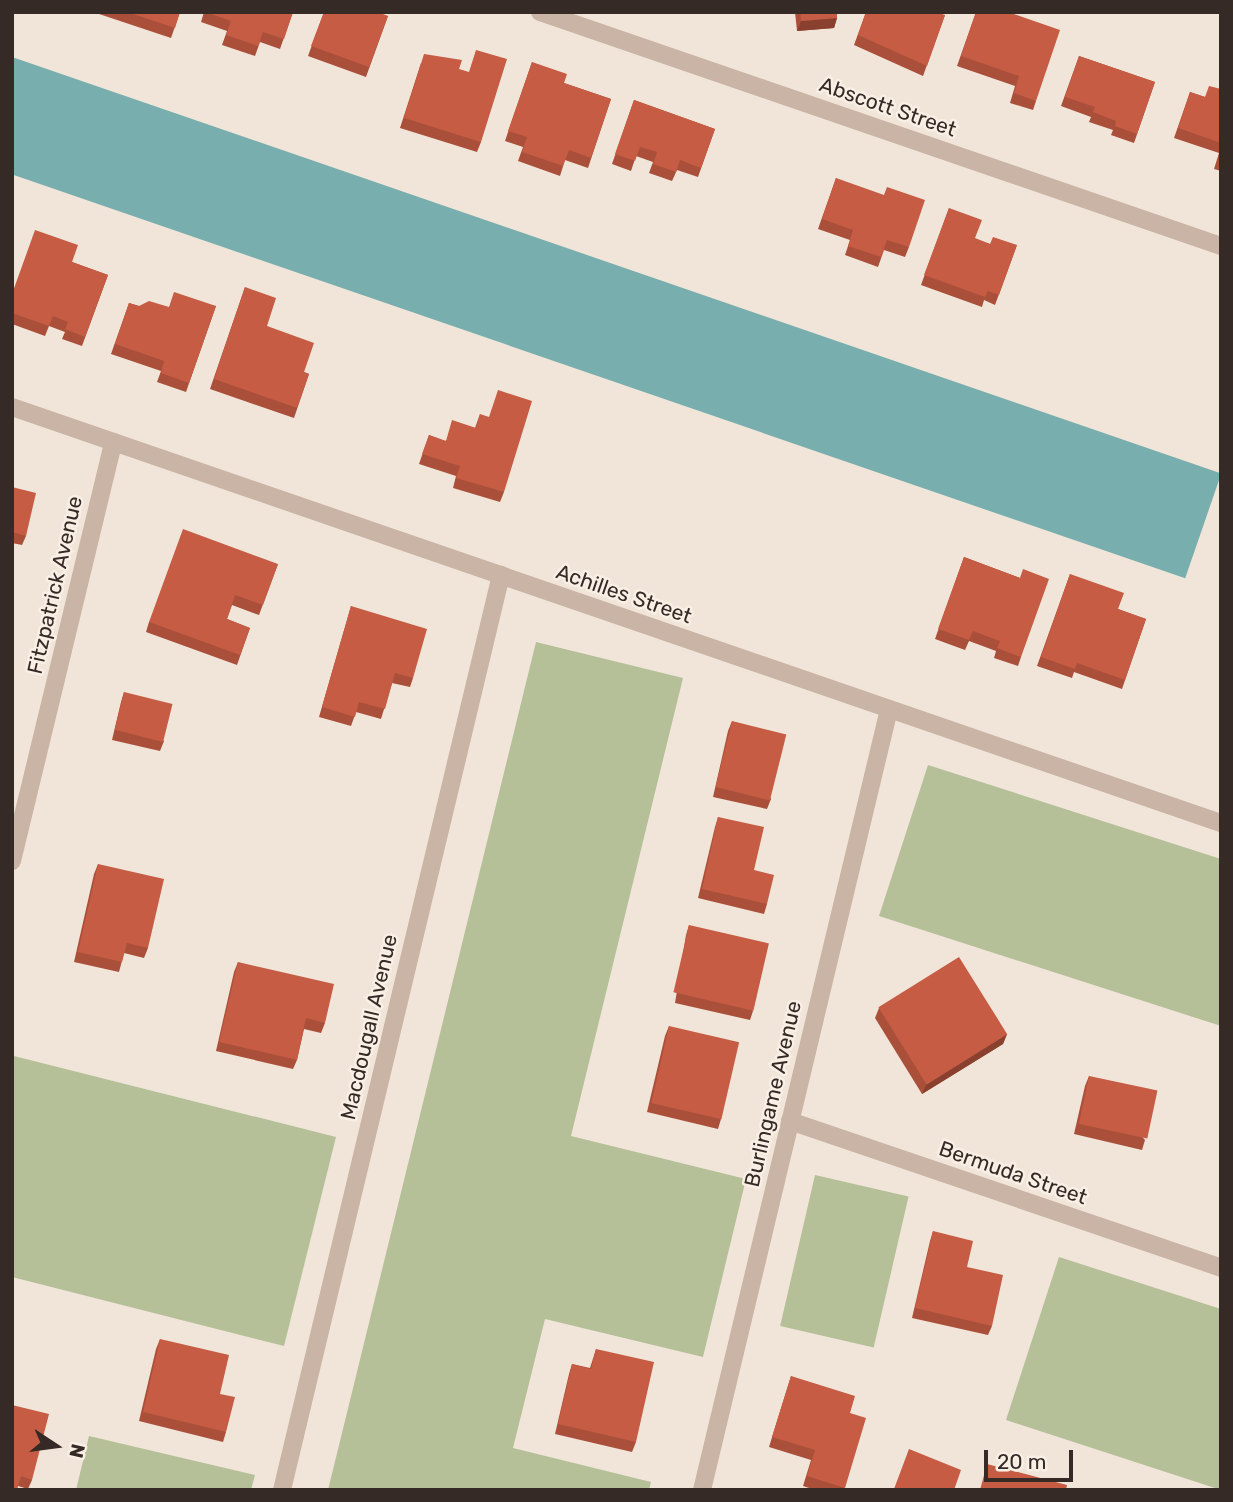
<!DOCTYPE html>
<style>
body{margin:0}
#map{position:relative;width:1233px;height:1502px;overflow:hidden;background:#f1e5d9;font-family:Rubik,sans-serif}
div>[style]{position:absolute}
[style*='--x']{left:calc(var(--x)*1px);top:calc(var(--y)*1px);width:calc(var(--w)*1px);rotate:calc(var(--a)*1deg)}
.green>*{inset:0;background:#b5c099;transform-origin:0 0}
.water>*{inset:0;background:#78aead;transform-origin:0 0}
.street>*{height:18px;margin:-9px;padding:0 9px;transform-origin:9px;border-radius:9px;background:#c9b4a5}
.wall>*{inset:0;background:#a94f3a}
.shaded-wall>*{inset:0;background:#8a402f}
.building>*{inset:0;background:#c55c43;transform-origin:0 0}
span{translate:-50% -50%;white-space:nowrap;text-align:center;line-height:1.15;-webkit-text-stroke:5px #f9efe5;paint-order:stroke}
.street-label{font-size:21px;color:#352a26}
.frame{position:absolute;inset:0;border:14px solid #352a26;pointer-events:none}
.north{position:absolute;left:21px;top:1411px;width:70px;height:70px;-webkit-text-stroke:5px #f9efe5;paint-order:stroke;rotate:103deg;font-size:19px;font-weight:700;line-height:28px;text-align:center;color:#352a26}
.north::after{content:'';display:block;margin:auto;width:24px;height:32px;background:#352a26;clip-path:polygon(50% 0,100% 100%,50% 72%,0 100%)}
.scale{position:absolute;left:984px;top:1450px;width:89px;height:32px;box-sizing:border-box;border:4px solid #352a26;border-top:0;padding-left:9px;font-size:21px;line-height:24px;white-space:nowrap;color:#352a26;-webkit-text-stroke:5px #f9efe5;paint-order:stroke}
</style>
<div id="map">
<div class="green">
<i style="clip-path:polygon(536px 642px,683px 678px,571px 1136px,746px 1179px,703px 1357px,545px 1319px,513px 1448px,651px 1482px,649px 1490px,328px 1490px)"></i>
<i style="clip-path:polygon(928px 765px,1221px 859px,1221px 1026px,879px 916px)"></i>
<i style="clip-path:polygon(14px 1056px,336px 1137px,284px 1346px,12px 1277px)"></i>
<i style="left:815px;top:1175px;width:96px;height:155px;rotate:13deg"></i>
<i style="clip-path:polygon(1059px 1257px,1221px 1309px,1221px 1490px,1006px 1420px)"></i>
<i style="clip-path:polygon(89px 1436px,255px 1475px,251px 1490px,76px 1490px)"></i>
</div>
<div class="water">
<i style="left:12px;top:57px;width:1279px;height:111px;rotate:19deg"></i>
</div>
<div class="street">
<i style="--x:540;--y:12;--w:720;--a:18.96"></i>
<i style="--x:12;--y:407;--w:1279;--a:18.99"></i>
<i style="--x:12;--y:861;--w:431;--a:-76.4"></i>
<i style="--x:790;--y:1121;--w:455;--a:18.8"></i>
<i style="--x:282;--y:1490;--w:941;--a:-76.54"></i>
<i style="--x:702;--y:1490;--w:803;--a:-76.53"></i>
</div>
<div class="wall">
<i style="clip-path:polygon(93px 12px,180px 12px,171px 38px)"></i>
<i style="clip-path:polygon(204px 12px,293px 12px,280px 49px,260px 42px,255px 56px,222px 45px,227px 31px,201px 22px)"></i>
<i style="clip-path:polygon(324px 12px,388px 16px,366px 77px,308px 56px)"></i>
<i style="clip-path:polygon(795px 12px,837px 12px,837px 18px,834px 28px,797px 31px)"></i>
<i style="clip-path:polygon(866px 12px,945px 15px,923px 76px,854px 45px)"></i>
<i style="clip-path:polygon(976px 12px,1036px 101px,1033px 110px,1010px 103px,1015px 86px,957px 66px)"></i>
<i style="clip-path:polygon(1079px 56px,1155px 82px,1134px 143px,1111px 135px,1113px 130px,1089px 122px,1091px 117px,1061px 106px)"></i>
<i style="clip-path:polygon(532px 62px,564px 83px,611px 99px,588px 168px,565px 160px,560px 176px,518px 161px,523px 147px,505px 141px)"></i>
<i style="clip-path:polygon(421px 63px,459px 69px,481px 142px,477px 152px,400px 128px)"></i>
<i style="clip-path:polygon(1221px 89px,1221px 171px,1214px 169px,1219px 153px,1174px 138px,1190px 92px,1205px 97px)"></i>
<i style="clip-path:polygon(634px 100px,715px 129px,698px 177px,677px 170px,672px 181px,649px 173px,653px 162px,636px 156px,631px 171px,612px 164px)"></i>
<i style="clip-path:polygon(836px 178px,909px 247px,905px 257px,884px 250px,878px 267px,845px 255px,850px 240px,818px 229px)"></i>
<i style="clip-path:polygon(949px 208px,975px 239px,990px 244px,1017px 245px,995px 305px,984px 300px,982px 307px,921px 285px)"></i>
<i style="clip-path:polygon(72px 262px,108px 275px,82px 346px,62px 339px,65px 332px,49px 326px,45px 336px,12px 324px,12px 293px)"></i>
<i style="clip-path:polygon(245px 287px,267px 326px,304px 372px,309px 374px,294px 418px,210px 389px)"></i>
<i style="clip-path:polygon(129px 303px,139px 306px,169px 307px,216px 306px,186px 392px,157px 382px,161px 371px,111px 354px)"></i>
<i style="clip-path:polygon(480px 414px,504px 492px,500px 502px,453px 488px,456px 476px,419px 464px,429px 435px,445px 441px,475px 428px)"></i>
<i style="clip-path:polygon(12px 487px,26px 536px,22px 545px,12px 543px)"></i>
<i style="clip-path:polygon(964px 557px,1020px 578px,1021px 657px,1018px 666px,994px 658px,996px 651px,969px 641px,965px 650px,935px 639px)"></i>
<i style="clip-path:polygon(278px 564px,259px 615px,232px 605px,227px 619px,250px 628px,237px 665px,146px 632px,149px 622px)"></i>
<i style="clip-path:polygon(1070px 574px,1118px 609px,1146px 619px,1122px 689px,1074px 672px,1072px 678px,1037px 666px)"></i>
<i style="clip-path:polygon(351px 606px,413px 678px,410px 687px,392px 683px,381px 719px,356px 712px,351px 726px,319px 717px)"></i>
<i style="clip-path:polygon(124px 692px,164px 741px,160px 751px,112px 740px,121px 702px)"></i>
<i style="clip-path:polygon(732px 721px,771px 799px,767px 809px,713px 797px,728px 731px)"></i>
<i style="clip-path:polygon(718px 817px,754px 870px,767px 904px,764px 914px,698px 898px,715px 827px)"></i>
<i style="clip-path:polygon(98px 864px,148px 948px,144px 958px,124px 953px,119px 972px,74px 962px,94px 874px)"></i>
<i style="clip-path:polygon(689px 925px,753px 1011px,750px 1020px,675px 1003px,686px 935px)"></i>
<i style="clip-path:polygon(238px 962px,325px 1023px,321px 1033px,304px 1029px,297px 1060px,293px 1069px,216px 1051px,234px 972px)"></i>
<i style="clip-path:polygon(879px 1008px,1007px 1034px,1003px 1044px,922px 1094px,875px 1018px)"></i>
<i style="clip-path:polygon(669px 1026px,721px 1119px,718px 1129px,647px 1112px,665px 1036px)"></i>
<i style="clip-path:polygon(1089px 1076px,1145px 1140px,1142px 1150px,1074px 1134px,1085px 1086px)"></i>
<i style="clip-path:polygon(933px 1231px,967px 1267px,992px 1326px,988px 1335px,912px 1318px,930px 1241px)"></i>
<i style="clip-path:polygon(160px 1339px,220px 1394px,226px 1432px,223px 1442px,139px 1421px,156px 1349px)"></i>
<i style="clip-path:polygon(596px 1349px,636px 1442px,632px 1452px,555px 1434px,569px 1374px,572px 1364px,590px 1368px)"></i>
<i style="clip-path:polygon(791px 1376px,850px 1413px,844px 1490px,815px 1490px,803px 1486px,811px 1460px,769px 1447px)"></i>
<i style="clip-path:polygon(12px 1405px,32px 1480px,28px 1489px,18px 1486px)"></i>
</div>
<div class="shaded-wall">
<i style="clip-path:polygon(837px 18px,834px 28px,797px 31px,801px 21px)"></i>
<i style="clip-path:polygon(1007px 1034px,1003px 1044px,922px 1094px,926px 1085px)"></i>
</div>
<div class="building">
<i style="clip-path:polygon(127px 12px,180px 12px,175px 28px)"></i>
<i style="clip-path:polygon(205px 12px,293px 12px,284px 39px,263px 32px,258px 46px,226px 35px,231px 21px)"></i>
<i style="clip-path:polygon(324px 12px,378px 12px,388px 16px,369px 67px,311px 46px)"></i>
<i style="clip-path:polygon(800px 12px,837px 12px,837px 18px,801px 21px)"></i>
<i style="clip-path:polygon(866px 12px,936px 12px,945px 15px,927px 66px,858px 35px)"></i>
<i style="clip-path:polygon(976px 12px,1008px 12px,1060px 30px,1036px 101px,1014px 93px,1019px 76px,961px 56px)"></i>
<i style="clip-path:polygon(476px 50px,507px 59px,481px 142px,404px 118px,424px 54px,462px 60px,459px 69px,469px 72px)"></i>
<i style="clip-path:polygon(1079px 56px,1155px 82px,1137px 134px,1115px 126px,1116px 121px,1093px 112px,1095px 107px,1065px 97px)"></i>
<i style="clip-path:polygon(532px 62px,567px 74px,564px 83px,611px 99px,591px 158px,569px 150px,563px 166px,522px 152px,527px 137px,508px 131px)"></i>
<i style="clip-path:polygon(1209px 86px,1221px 89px,1221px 143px,1178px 128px,1190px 92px,1205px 97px)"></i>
<i style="clip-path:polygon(634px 100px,715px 129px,701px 168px,680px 160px,676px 172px,653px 164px,657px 152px,640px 147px,635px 161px,615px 154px)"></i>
<i style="clip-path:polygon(836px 178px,884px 195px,887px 187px,925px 200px,909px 247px,887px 240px,881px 257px,848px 246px,853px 230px,822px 219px)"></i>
<i style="clip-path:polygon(949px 208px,982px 220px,975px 238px,990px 244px,993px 237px,1017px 245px,999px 295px,988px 291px,985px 297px,924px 275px)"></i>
<i style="clip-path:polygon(35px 230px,78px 245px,72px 262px,108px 275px,85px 337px,65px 329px,68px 322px,53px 316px,49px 326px,12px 313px,12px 294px)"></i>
<i style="clip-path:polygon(245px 287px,276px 298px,267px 326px,314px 343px,304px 372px,309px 374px,297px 408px,214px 379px)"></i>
<i style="clip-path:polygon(174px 292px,216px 306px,189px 383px,161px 373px,164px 361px,115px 344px,129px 303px,139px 306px,149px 301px,169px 307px)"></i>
<i style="clip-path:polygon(498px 390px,532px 401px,504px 492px,456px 478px,460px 466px,422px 454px,429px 435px,446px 441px,452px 420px,476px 428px,480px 414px,489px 417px)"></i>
<i style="clip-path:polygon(12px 487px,36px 493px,26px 536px,12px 532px)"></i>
<i style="clip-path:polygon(183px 529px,278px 564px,263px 605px,235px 595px,227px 619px,250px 628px,240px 655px,149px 622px)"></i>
<i style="clip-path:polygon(964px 557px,1020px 578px,1023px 569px,1049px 579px,1021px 657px,997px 648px,1000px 641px,973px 631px,969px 640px,938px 629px)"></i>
<i style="clip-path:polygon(1070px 574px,1124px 593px,1118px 609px,1146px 619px,1125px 680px,1077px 663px,1075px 669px,1041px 657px)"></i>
<i style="clip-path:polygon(351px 606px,427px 629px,413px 678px,395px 673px,385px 709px,359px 702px,355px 717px,322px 707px)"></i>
<i style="left:124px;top:692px;width:50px;height:39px;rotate:14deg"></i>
<i style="left:732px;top:721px;width:56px;height:68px;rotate:14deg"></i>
<i style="clip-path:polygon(718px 817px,764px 827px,754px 870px,774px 875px,767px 904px,702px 889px)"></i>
<i style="clip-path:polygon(98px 864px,164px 879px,148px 948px,127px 943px,122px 962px,78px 952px)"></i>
<i style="left:689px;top:925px;width:82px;height:69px;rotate:13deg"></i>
<i style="left:959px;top:957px;width:91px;height:95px;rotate:58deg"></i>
<i style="clip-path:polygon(238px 962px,334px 984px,325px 1023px,306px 1018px,297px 1060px,219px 1042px)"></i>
<i style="left:669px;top:1026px;width:72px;height:79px;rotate:13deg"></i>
<i style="left:1089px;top:1076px;width:70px;height:49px;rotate:12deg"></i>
<i style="clip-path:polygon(933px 1231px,973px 1241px,967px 1267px,1003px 1275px,992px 1326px,915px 1308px)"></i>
<i style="clip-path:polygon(160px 1339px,229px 1355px,220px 1394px,235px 1397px,226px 1432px,143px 1412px)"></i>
<i style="clip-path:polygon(596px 1349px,654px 1362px,636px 1442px,558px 1424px,572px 1364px,591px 1369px)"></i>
<i style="clip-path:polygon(791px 1376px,855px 1396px,850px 1413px,866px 1418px,845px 1488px,807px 1476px,815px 1450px,772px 1437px)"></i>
<i style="clip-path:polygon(12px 1405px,49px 1414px,32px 1480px,21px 1476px,17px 1490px,12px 1490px)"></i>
<i style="clip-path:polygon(909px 1449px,961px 1470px,954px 1490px,894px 1489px)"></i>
<i style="clip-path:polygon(987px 1464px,1067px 1485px,1066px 1490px,980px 1490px)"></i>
</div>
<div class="street-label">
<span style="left:888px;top:107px;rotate:19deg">Abscott Street</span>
<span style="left:55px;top:585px;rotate:-77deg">Fitzpatrick Avenue</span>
<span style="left:624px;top:594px;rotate:19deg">Achilles Street</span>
<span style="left:369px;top:1027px;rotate:-77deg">Macdougall Avenue</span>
<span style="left:773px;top:1094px;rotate:-77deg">Burlingame Avenue</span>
<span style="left:1013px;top:1173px;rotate:19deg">Bermuda Street</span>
</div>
<div class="frame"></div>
<div class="north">N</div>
<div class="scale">20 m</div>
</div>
